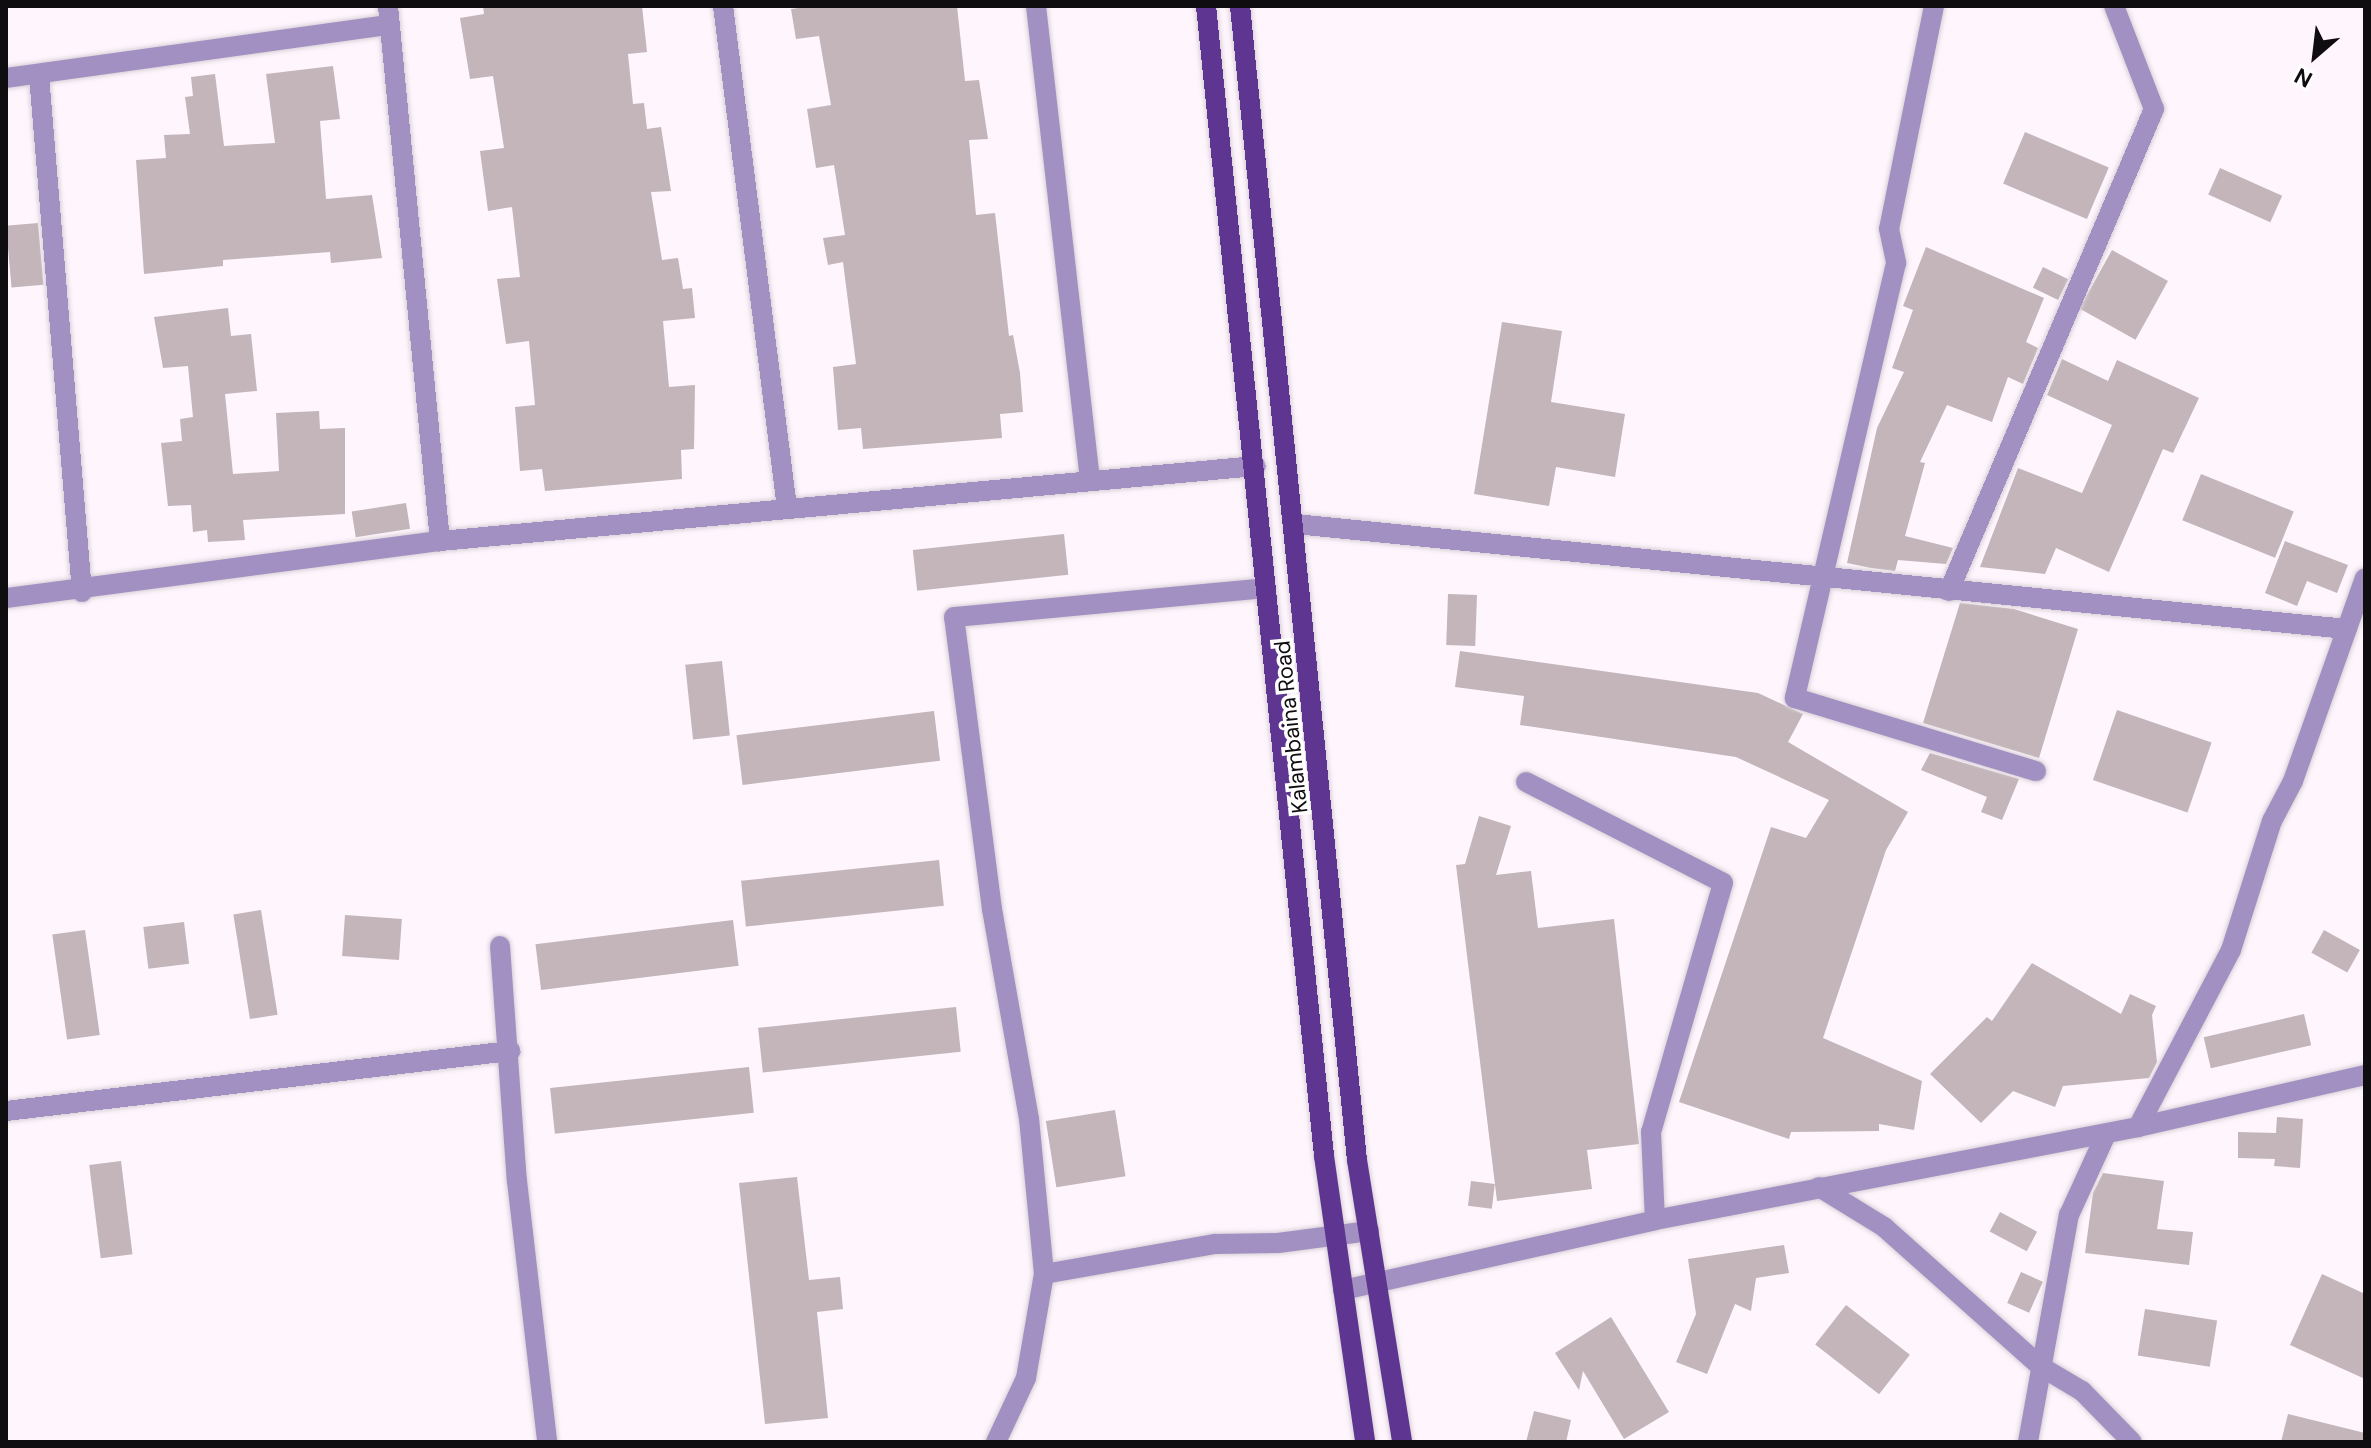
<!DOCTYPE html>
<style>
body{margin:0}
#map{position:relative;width:2371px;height:1448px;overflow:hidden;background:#fef5fd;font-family:"DM Sans",sans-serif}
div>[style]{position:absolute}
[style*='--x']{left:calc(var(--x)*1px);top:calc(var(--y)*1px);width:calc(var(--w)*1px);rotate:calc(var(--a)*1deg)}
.building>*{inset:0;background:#c3b5b9;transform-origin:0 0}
.roads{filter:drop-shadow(0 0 2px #d8d0d7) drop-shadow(0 0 2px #d8d0d7)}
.minor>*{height:20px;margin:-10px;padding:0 10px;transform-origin:10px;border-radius:10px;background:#a290c2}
.major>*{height:20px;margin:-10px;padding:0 10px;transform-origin:10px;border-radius:10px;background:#5e3590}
span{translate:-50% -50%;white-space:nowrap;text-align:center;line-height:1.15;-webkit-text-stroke:7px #fff;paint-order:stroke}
.street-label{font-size:22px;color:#100d10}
.frame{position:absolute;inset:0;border:8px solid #100d10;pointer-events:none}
.north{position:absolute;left:2275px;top:16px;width:80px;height:80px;-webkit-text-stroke:6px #fff;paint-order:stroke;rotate:208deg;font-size:22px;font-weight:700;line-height:32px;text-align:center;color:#100d10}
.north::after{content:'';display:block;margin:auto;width:28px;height:36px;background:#100d10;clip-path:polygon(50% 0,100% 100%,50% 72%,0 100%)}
</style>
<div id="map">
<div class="building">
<i style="clip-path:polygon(483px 6px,642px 6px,647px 52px,628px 54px,633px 104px,644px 103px,647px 129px,661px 127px,671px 191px,651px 192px,662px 260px,678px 258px,683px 289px,692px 288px,695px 318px,663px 321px,669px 387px,695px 385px,694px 449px,681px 450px,682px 479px,545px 491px,542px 469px,520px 471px,515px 407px,535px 405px,529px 341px,506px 344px,497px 279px,520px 277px,512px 207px,488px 211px,480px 151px,504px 148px,493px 76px,470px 79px,460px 18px,484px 14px)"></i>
<i style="clip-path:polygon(813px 6px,957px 6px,965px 81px,979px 80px,988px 139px,969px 140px,976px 215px,995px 213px,1009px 336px,1013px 335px,1020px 373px,1023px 412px,1000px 414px,1002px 438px,863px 449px,861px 428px,838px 430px,833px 367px,856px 364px,843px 262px,828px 265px,823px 238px,845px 235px,834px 165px,816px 168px,807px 109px,831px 105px,819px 36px,796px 39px,791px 9px)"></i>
<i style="clip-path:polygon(333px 66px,340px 119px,320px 121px,326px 199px,372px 195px,382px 258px,331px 263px,330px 252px,223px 260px,223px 266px,144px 274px,136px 160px,166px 158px,164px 135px,190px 134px,185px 97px,193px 96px,191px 77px,215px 74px,224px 146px,275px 143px,266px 74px)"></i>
<i style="left:2025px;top:132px;width:91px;height:56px;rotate:23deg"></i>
<i style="left:2220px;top:168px;width:68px;height:29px;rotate:24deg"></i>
<i style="left:38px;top:223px;width:62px;height:32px;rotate:85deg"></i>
<i style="clip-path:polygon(1926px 247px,2044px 298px,2026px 342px,2038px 348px,2023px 384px,2008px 377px,1992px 422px,1947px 405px,1920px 462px,1925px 463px,1905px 536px,1953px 548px,1946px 564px,1898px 560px,1895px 571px,1871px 568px,1847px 563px,1877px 428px,1904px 372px,1892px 368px,1913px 310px,1903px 306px)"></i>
<i style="left:2112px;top:250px;width:64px;height:67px;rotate:29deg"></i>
<i style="left:2043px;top:267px;width:28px;height:23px;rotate:26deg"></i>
<i style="clip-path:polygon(228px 308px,231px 336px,251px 334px,257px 391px,225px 394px,233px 474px,279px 471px,276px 413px,319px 411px,320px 429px,345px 428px,345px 514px,243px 520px,245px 540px,208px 542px,207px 530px,193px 532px,191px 505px,168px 506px,161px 443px,182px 441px,180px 419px,193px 417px,188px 366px,163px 368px,154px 317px)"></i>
<i style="clip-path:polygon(1502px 322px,1562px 331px,1551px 402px,1625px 414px,1615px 477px,1556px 467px,1549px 506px,1474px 494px)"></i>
<i style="clip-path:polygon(2062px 359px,2108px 381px,2117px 360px,2199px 398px,2173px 453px,2163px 449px,2109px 572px,2056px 548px,2045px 574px,1980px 567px,2018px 468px,2082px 493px,2112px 425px,2047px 395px)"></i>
<i style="left:2201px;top:474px;width:100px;height:50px;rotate:22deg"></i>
<i style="left:406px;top:503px;width:26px;height:55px;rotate:81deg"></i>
<i style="left:1064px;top:534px;width:41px;height:152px;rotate:84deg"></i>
<i style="clip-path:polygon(2285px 541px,2348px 565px,2337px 593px,2307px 581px,2297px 606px,2265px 593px)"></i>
<i style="left:1448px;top:594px;width:29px;height:51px;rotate:2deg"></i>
<i style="clip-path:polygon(1960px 603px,2014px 609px,2078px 629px,2039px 758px,1923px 723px)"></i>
<i style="clip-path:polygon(1460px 651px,1758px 693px,1803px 714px,1788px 742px,1908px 812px,1886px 850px,1823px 1038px,1922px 1081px,1914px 1130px,1879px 1124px,1879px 1131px,1791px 1132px,1789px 1139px,1679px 1102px,1771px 827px,1806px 838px,1829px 800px,1736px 757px,1520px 725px,1524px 696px,1455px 687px)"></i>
<i style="left:722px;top:661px;width:75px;height:37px;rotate:84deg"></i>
<i style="left:2117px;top:710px;width:100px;height:74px;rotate:19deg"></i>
<i style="left:934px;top:711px;width:50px;height:199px;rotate:83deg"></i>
<i style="clip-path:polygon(1930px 753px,2019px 779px,2002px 820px,1981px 812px,1987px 797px,1921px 770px)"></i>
<i style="clip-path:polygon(1479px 816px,1511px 826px,1496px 875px,1531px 871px,1538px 928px,1614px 919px,1639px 1144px,1587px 1150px,1592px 1189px,1497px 1201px,1456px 865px,1465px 864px)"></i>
<i style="left:939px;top:860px;width:46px;height:199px;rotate:84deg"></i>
<i style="left:261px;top:910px;width:106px;height:28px;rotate:81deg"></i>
<i style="left:345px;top:915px;width:57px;height:41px;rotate:4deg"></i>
<i style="left:733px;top:920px;width:46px;height:199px;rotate:83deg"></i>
<i style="left:184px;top:922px;width:42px;height:41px;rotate:83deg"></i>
<i style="left:85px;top:930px;width:106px;height:33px;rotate:82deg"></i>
<i style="left:2324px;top:930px;width:41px;height:26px;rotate:29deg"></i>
<i style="clip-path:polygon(2032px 963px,2121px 1014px,2130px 994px,2156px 1006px,2152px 1015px,2157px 1062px,2149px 1078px,2063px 1086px,2055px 1107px,2013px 1091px,1981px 1123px,1930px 1074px,1987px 1017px,1992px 1021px)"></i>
<i style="left:956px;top:1007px;width:45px;height:199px;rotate:84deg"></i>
<i style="left:2304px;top:1014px;width:32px;height:103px;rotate:77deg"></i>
<i style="left:749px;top:1067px;width:46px;height:200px;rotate:84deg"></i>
<i style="left:1115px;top:1110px;width:67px;height:70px;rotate:81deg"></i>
<i style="clip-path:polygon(2277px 1117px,2303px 1119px,2300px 1168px,2274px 1166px,2275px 1159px,2238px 1158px,2238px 1132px,2276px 1133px)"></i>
<i style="left:121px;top:1161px;width:94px;height:32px;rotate:83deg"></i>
<i style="clip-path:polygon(2103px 1173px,2164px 1181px,2157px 1229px,2193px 1232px,2189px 1265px,2085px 1253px,2093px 1193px)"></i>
<i style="clip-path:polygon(797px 1177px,809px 1280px,840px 1277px,843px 1309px,817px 1312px,828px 1418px,765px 1424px,739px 1183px)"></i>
<i style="left:1471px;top:1181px;width:24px;height:25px;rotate:7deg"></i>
<i style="left:2000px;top:1212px;width:42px;height:22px;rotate:28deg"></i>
<i style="clip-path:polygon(1784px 1245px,1789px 1273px,1756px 1278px,1751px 1311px,1735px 1304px,1707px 1374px,1676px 1362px,1696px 1314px,1688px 1259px)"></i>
<i style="left:2021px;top:1272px;width:24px;height:34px;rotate:24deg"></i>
<i style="clip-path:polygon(2322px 1274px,2365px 1294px,2365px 1379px,2290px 1345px)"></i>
<i style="left:1846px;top:1305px;width:81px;height:50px;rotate:38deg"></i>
<i style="left:2145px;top:1309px;width:73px;height:47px;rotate:9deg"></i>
<i style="clip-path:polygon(1611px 1317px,1669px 1412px,1624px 1439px,1583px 1371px,1579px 1390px,1555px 1353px)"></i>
<i style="clip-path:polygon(1534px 1411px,1571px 1420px,1566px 1442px,1526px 1442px)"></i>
<i style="clip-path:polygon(2288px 1414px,2365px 1433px,2365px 1442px,2281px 1442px)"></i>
</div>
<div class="roads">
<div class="minor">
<i style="--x:388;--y:6;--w:538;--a:84.45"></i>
<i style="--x:723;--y:6;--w:506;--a:82.73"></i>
<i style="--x:1036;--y:6;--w:478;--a:83.5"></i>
<i style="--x:1934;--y:6;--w:227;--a:101.4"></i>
<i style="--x:1889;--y:229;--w:35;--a:78"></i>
<i style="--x:1896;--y:263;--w:447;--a:103.1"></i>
<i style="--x:1795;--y:698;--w:252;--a:16.9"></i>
<i style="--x:39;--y:75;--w:519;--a:85.25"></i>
<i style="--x:6;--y:78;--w:387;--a:-7.9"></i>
<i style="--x:1295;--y:524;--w:1057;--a:5.7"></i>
<i style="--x:1949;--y:591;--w:524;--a:-66.96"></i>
<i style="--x:2154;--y:109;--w:110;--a:-111.2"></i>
<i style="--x:6;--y:598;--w:438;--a:-7.5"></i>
<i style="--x:440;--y:541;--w:819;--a:-5.25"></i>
<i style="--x:1526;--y:782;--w:221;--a:27.1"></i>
<i style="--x:1723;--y:883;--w:259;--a:106.1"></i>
<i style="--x:1651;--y:1132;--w:88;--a:87.4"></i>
<i style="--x:500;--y:946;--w:236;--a:85.9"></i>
<i style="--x:517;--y:1181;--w:263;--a:83.4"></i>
<i style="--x:6;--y:1111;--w:508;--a:-6.79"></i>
<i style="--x:2138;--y:1127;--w:200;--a:-62.3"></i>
<i style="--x:2231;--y:950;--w:135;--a:-72.4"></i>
<i style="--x:2272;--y:821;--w:45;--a:-62.3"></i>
<i style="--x:2293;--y:781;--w:215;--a:-70.5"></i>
<i style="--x:1819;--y:1187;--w:76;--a:31.6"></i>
<i style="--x:1884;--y:1227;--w:209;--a:41.7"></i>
<i style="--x:2040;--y:1366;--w:49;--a:30.8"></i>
<i style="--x:2082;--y:1391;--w:71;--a:45.6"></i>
<i style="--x:1044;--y:1274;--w:174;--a:-10"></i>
<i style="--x:1215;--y:1244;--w:63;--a:-0.9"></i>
<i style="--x:1278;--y:1243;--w:92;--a:-7.5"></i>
<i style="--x:1343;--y:1290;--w:320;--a:-12.6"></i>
<i style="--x:1655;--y:1220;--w:492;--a:-10.9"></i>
<i style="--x:2138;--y:1127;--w:233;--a:-12.9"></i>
<i style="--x:996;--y:1442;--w:71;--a:-64.9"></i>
<i style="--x:1026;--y:1378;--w:106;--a:-80.2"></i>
<i style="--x:1044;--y:1274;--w:156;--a:-95.5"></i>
<i style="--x:1029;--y:1119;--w:213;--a:-100"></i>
<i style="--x:992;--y:909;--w:294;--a:-97.4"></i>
<i style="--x:954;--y:617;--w:311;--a:-5.3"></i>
<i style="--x:2028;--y:1442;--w:231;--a:-79.8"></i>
<i style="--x:2069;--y:1215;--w:89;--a:-65.4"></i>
</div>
<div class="major">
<i style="--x:1206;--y:6;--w:1156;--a:84.14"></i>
<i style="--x:1324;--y:1156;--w:289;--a:81.8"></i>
<i style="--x:1240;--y:6;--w:1160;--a:84.21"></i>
<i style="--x:1357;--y:1160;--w:286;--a:80.9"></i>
</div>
</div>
<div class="street-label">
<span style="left:1291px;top:727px;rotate:-96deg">Kalambaina Road</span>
</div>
<div class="frame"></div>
<div class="north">N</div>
</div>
